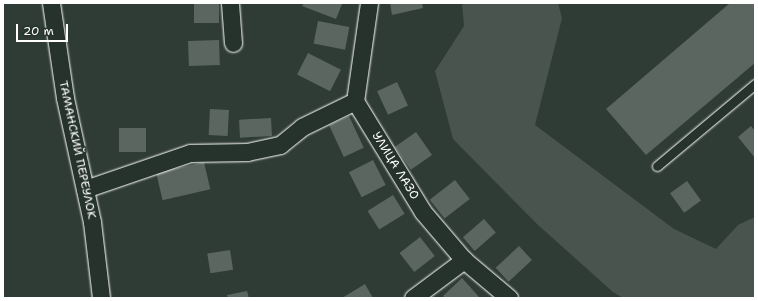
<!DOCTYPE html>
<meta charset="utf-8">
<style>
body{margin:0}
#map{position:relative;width:758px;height:301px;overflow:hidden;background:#2f3b35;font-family:"Shantell Sans",sans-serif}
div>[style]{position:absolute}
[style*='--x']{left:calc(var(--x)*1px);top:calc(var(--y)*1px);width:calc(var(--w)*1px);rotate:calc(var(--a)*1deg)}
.green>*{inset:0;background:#4a544f}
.building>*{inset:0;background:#5b6661;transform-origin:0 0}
.roads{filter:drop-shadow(0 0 1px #fff) drop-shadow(0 0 1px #fff)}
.lane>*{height:9px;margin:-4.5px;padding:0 4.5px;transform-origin:4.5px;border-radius:4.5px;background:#26332d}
.street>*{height:17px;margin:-8.5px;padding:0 8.5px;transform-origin:8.5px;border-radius:8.5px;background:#26332d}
span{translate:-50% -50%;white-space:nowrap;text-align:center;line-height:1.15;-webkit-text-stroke:3.5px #26332d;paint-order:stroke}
.street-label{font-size:12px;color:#fff}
.frame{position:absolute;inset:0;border:4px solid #fff;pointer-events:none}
.scale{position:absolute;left:16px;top:24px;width:52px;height:18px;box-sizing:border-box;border:2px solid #fff;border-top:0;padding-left:5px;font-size:12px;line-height:14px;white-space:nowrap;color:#fff;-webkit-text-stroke:3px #26332d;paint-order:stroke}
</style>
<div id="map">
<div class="green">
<i style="clip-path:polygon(462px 3px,558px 3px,562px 18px,535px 125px,674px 229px,716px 249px,738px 225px,755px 217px,755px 298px,623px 298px,613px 292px,537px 224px,453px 139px,435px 71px,464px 26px)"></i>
</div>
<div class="building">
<i style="left:194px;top:3px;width:25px;height:20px"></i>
<i style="clip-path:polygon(304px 3px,340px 3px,342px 4px,336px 19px,302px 6px)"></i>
<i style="clip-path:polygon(390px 3px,422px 3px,423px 8px,392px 15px)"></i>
<i style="clip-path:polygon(730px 3px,755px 3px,755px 63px,646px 155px,606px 109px)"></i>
<i style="left:318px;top:21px;width:32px;height:23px;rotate:11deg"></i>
<i style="left:219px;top:40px;width:25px;height:31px;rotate:88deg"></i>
<i style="left:308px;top:53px;width:37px;height:24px;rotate:27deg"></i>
<i style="left:397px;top:82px;width:26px;height:22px;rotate:65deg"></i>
<i style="left:210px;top:109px;width:19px;height:26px;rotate:3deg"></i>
<i style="left:349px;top:116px;width:35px;height:22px;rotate:65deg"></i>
<i style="left:271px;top:118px;width:18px;height:32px;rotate:87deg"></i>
<i style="clip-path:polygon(751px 126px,755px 131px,755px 158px,738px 137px)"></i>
<i style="left:119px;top:128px;width:27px;height:24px"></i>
<i style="left:416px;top:132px;width:28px;height:26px;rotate:55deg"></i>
<i style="left:373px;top:160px;width:28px;height:27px;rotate:63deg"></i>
<i style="left:204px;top:162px;width:28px;height:49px;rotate:77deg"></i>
<i style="left:455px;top:180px;width:24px;height:32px;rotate:52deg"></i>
<i style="left:687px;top:181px;width:24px;height:21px;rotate:54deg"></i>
<i style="left:393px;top:195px;width:22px;height:30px;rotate:58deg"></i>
<i style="left:484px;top:219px;width:18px;height:28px;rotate:49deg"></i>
<i style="left:420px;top:237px;width:24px;height:26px;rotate:52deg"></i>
<i style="left:519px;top:246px;width:19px;height:32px;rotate:47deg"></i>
<i style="left:230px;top:250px;width:20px;height:23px;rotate:81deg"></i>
<i style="clip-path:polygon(462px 278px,480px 298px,445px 298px,443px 296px)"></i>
<i style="clip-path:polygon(365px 284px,373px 298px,342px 298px)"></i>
<i style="clip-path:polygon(247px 291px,249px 298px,228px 298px,227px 295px)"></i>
</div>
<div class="roads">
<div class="lane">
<i style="--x:657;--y:166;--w:128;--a:-39.9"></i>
</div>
<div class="street">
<i style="--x:51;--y:3;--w:96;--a:81.6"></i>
<i style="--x:65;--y:98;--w:127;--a:77.7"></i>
<i style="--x:92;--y:222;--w:77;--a:83.2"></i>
<i style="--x:230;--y:3;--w:40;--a:85.7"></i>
<i style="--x:369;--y:3;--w:99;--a:98.1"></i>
<i style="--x:355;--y:101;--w:130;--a:58.5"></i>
<i style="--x:423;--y:212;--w:63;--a:49.5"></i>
<i style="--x:464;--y:260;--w:59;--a:40.2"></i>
<i style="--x:85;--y:189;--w:111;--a:-18.9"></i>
<i style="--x:190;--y:153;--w:57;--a:-1"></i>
<i style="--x:247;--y:152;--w:34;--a:-12"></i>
<i style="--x:280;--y:145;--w:28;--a:-39"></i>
<i style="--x:302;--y:127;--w:59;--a:-26.1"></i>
<i style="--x:413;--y:298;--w:64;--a:-36.7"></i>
</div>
</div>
<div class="street-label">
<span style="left:77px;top:150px;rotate:78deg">ТАМАНСКИЙ ПЕРЕУЛОК</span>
<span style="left:395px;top:166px;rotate:58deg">УЛИЦА ЛАЗО</span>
</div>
<div class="frame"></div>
<div class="scale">20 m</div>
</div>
